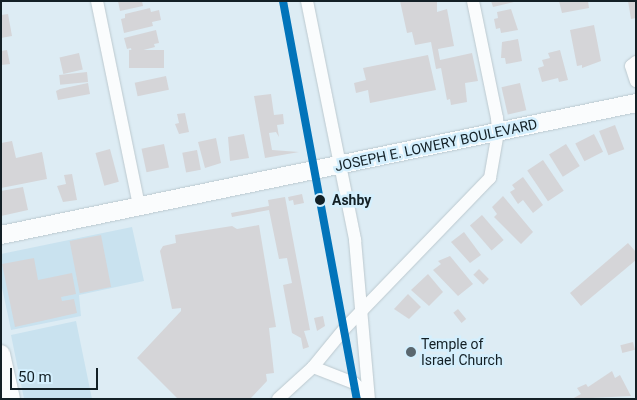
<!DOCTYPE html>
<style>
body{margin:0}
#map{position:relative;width:637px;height:400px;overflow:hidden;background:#ddecf4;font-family:Roboto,sans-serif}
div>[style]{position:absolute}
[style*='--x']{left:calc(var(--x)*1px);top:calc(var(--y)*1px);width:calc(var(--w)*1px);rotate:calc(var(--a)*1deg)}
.built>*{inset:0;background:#c9e2ef}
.building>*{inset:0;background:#d5d5d8;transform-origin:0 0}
.roads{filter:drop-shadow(0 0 1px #bcc9cf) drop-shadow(0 0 1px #bcc9cf)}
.street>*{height:12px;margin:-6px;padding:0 6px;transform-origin:6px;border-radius:6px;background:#fafcfd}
.secondary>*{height:18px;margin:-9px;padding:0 9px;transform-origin:9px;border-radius:9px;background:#fafcfd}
.metro-1>*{height:8px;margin:-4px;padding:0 4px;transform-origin:4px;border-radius:4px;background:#0274ba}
.dots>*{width:14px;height:14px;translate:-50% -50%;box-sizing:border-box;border:2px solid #d4effd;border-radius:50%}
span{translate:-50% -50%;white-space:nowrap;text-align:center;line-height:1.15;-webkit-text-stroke:5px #d4effd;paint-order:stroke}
.street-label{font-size:14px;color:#132026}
.stop-label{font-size:14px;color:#132026;font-weight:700}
.left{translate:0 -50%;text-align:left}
.poi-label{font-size:14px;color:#132026}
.frame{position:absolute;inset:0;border:2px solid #132026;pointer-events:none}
.scale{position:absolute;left:10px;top:368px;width:88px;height:22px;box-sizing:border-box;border:2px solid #132026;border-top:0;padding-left:6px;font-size:15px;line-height:18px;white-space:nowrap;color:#132026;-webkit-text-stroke:4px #d4effd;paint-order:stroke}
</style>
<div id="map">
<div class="built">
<i style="clip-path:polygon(132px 227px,144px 281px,79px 295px,81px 316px,11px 330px,1px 283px,1px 254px)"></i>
<i style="clip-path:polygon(76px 321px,92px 399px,24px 399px,11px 335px)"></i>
</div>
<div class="building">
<i style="clip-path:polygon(118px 1px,142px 1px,143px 6px,120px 11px)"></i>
<i style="clip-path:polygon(400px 1px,437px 1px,437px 12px,447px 9px,454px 46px,438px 49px,440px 60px,472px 53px,478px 81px,465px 83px,467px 102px,451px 105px,450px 99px,447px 100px,441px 68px,436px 69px,431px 42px,415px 45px,412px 32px,407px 33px)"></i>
<i style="clip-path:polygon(491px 1px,514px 1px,514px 2px,493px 7px)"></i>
<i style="clip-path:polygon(559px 1px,588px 1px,589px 8px,562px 13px)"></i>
<i style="clip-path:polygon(628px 1px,636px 1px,636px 18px,631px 19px)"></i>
<i style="clip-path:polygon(150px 8px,151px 12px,159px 10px,161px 20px,152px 22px,153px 26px,124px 33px,121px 19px,125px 18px,125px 14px)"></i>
<i style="clip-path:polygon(511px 9px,518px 30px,501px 33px,500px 28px,496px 29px,494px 19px,498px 18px,497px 12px)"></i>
<i style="clip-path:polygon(8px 14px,12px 36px,1px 38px,1px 15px)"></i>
<i style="clip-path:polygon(594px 25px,601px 61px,582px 68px,582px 65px,577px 66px,570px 30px)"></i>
<i style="clip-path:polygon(156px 30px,159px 43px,154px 44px,155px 47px,132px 53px,131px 48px,127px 49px,124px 38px)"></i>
<i style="clip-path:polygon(518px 39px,522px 61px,506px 64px,505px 58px,501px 58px,502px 42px)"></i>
<i style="clip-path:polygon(7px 50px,10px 64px,1px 65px,1px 51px)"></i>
<i style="left:164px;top:50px;width:18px;height:35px;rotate:90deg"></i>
<i style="clip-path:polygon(560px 50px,568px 80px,559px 82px,558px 78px,542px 82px,538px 68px,544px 66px,542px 60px,550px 58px,548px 53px)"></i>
<i style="left:79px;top:53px;width:17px;height:20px;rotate:77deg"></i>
<i style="clip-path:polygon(428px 55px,436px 90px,370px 103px,368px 90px,356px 93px,354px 83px,366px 80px,363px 68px)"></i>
<i style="left:87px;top:72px;width:10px;height:28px;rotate:84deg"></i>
<i style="left:166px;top:76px;width:14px;height:32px;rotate:78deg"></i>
<i style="clip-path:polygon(88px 83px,90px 94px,58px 100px,56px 91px,60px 89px)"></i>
<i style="left:520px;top:83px;width:28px;height:19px;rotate:77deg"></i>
<i style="clip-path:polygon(271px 94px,274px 115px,283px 114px,284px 124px,277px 125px,279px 137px,276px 132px,269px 133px,272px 150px,299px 152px,265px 158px,254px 96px)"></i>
<i style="clip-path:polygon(185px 113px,189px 132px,179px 134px,175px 124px,179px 123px,177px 114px)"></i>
<i style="left:615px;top:125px;width:26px;height:17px;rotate:69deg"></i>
<i style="clip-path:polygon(244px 134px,249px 158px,230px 161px,228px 137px)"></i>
<i style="left:594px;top:134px;width:20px;height:21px;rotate:63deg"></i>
<i style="clip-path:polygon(216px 138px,221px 163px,205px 168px,198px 142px)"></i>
<i style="clip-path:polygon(12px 141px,16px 158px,42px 152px,47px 179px,1px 188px,1px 143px)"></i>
<i style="left:164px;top:144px;width:24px;height:23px;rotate:78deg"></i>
<i style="left:566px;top:144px;width:26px;height:20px;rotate:58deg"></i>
<i style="left:110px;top:149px;width:34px;height:15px;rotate:75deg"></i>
<i style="left:197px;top:150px;width:20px;height:15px;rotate:79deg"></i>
<i style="left:543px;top:160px;width:37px;height:19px;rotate:56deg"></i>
<i style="clip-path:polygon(72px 174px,77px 200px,63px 202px,57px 186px,66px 184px,64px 175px)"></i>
<i style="clip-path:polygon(523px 177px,543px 205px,533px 213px,523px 200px,518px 204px,510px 192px,515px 189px,512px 185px)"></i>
<i style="clip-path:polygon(23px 187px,28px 210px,1px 216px,1px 191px)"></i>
<i style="clip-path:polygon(302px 194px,304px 203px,294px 205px,293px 200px,289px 201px,288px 197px)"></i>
<i style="clip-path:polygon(503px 196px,533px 232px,521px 244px,494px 217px,497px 214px,492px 207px)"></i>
<i style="clip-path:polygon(285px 197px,310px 330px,304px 331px,309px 347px,303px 349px,301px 338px,292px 333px,283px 285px,292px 283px,287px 258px,279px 259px,269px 210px,232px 217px,231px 213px,269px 206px,268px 200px)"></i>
<i style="left:482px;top:215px;width:33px;height:16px;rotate:49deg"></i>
<i style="clip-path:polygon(259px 225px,276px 327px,269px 328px,274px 373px,266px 374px,267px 381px,250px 399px,178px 399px,137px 358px,181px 311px,181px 308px,172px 309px,160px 251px,163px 246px,176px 243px,175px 235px,232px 226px,237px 229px)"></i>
<i style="clip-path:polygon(464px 232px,481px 255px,470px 263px,451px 242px)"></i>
<i style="left:101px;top:235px;width:53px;height:32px;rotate:79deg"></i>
<i style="clip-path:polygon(628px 243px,636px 252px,636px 260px,581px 306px,570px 293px)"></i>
<i style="clip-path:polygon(450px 256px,473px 284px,458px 296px,433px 270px,441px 264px,438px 261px)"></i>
<i style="clip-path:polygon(34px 258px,38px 280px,72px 273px,76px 294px,61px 297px,62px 301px,74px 299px,77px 313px,15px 327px,2px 264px)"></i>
<i style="left:479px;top:269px;width:14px;height:8px;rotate:45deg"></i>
<i style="clip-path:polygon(428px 274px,443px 292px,429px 306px,411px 290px)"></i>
<i style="clip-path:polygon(408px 294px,421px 307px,409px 319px,394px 309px)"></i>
<i style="left:458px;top:309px;width:13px;height:6px;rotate:51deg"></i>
<i style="clip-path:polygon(323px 316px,325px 326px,317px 331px,314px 318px)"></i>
<i style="left:633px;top:342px;width:8px;height:13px;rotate:76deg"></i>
<i style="clip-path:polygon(612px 371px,615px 378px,620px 375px,631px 396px,572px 399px,581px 394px,577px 388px,586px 384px,588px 387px)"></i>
</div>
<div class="roads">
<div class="street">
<i style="--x:97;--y:1;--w:209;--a:78.4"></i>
<i style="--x:307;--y:1;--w:244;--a:78.6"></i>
<i style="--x:355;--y:240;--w:160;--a:85"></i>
<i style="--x:636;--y:62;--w:6;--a:141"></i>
<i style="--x:631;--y:66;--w:16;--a:72"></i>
<i style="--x:313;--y:367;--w:44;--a:21.3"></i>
<i style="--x:354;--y:383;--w:19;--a:43"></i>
<i style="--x:278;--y:399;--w:47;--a:-42.4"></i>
<i style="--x:313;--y:367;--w:50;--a:-50.6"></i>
<i style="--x:345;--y:328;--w:209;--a:-46"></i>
<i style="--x:490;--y:178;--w:47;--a:-80.1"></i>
<i style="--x:498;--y:132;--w:14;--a:-94"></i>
<i style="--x:497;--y:118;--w:119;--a:-101.6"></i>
</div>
<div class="secondary">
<i style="--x:1;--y:235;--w:649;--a:-11.74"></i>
<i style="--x:1;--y:354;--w:46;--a:77.5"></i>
</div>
</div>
<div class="metro-1">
<i style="--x:283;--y:1;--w:405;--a:79.5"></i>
</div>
<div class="dots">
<i style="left:320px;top:200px;background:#132026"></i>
<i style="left:411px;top:352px;background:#5a676e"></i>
</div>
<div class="street-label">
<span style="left:436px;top:145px;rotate:-12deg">JOSEPH E. LOWERY BOULEVARD</span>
</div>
<div class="stop-label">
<span class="left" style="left:332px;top:200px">Ashby</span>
</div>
<div class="poi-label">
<span class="left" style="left:421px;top:352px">Temple of<br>Israel Church</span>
</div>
<div class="frame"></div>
<div class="scale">50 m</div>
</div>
